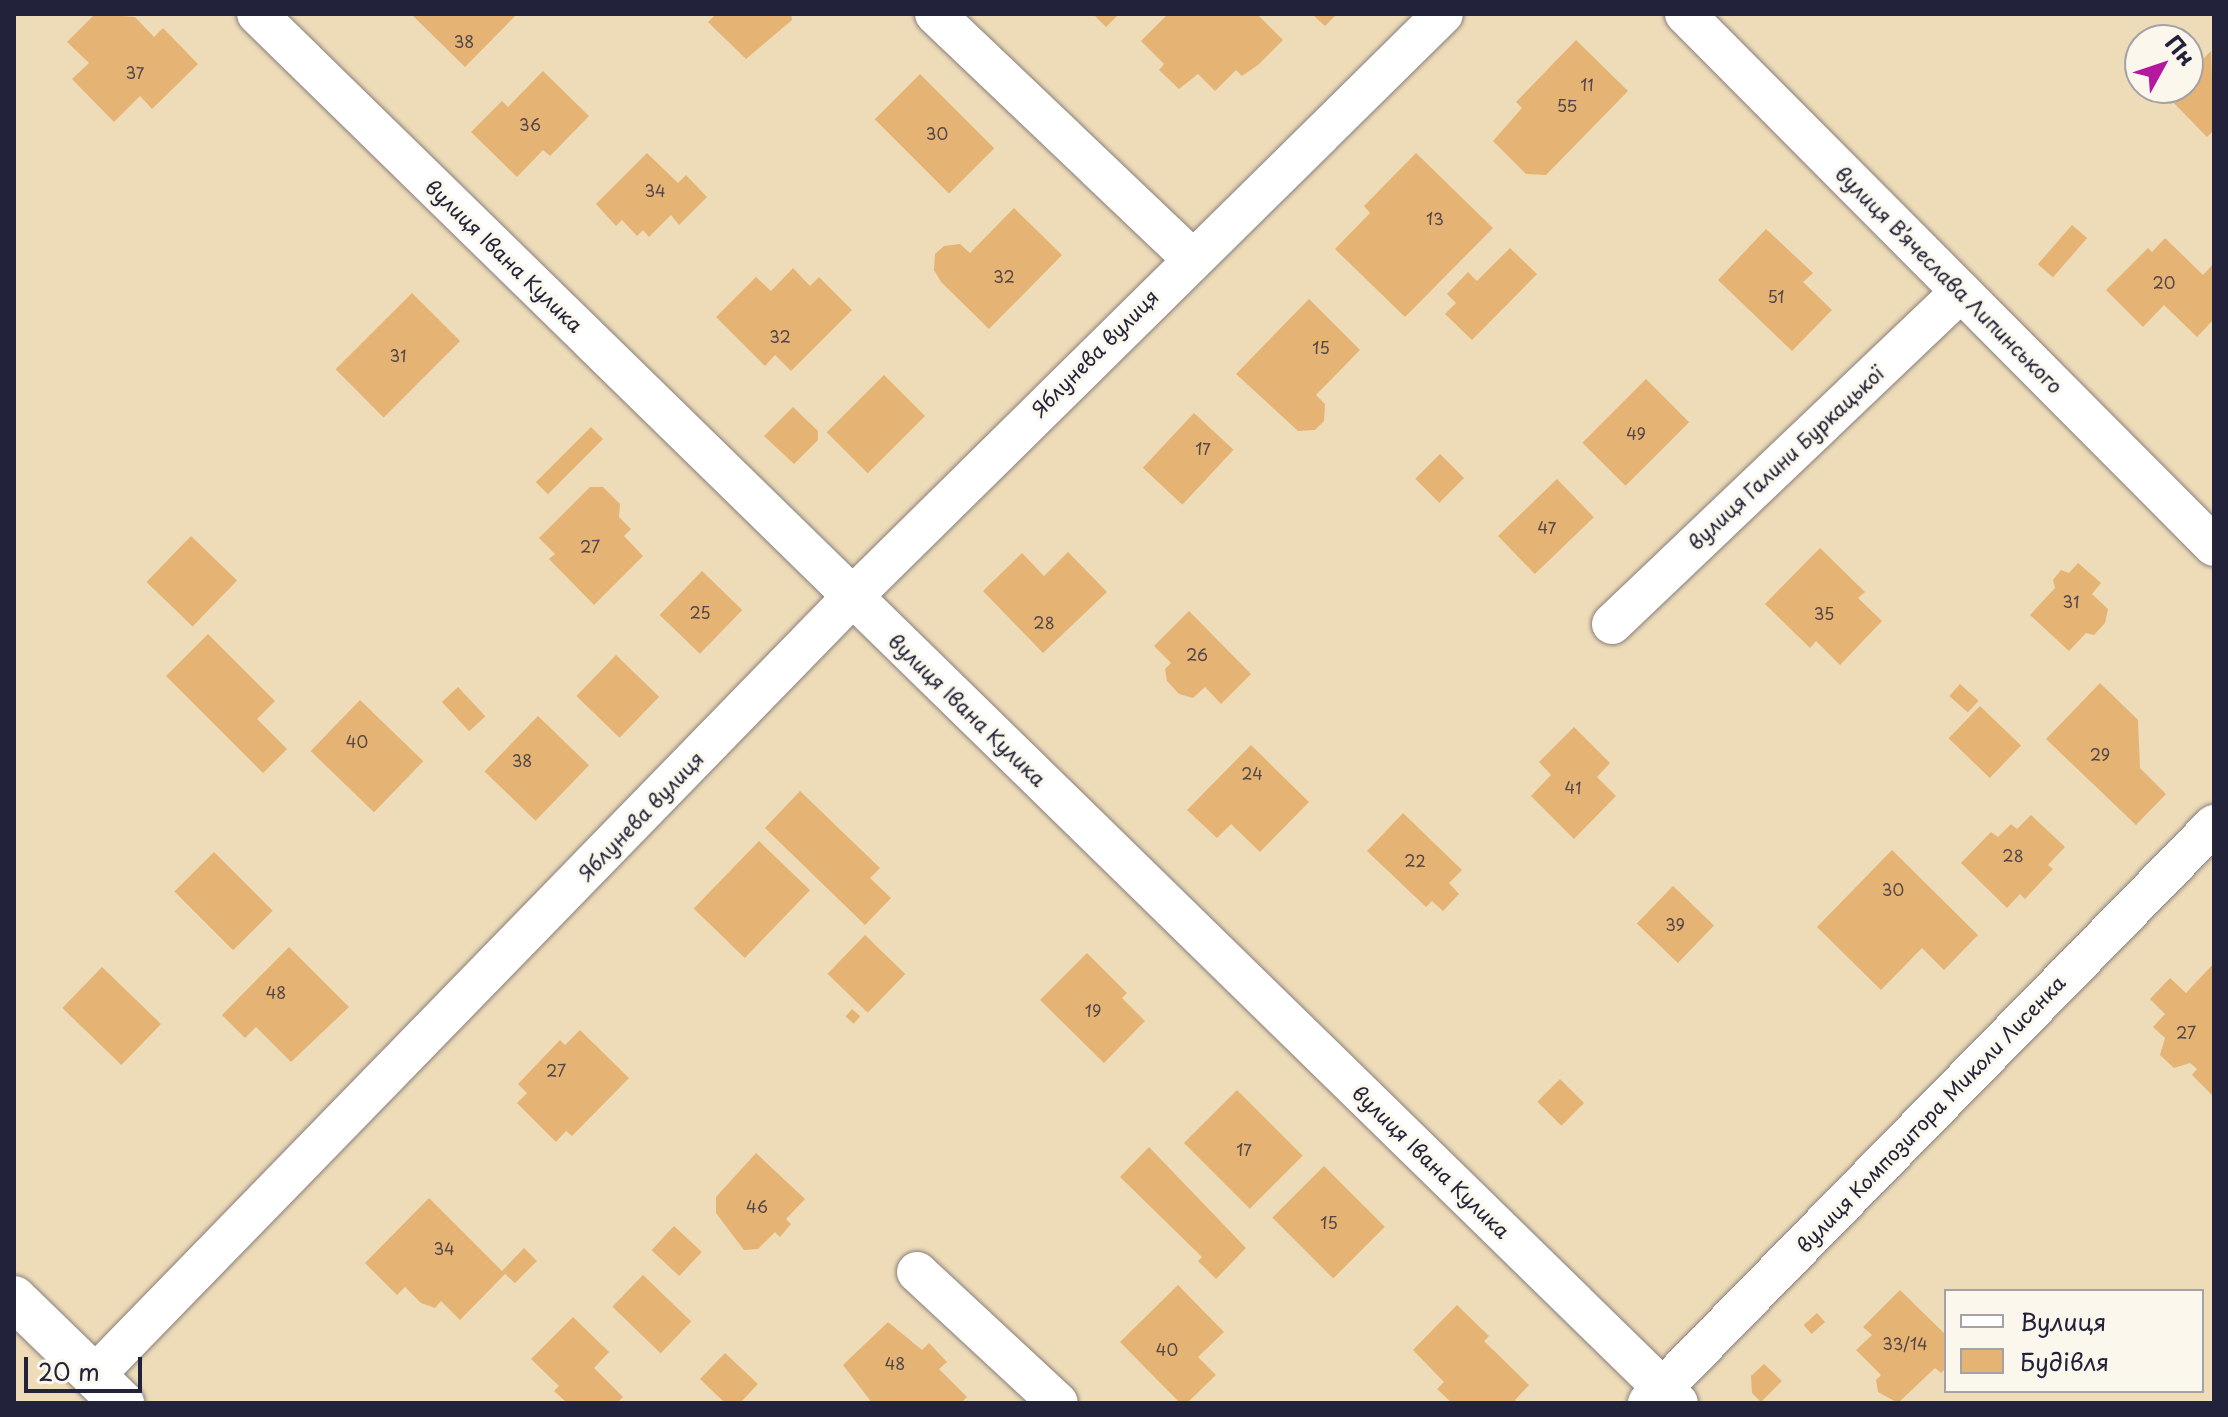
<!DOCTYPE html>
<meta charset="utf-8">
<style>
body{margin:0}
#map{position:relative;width:2228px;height:1417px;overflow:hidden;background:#eedcb9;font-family:"Playpen Sans",sans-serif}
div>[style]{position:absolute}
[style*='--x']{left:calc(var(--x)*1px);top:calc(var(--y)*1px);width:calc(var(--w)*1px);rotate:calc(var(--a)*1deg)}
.building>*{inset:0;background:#e5b373;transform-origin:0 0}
.roads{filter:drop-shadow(0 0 2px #887f7a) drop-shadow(0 0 2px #887f7a)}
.minor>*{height:40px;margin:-20px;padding:0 20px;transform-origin:20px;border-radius:20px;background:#fff}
.primary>*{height:44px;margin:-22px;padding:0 22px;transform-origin:22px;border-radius:22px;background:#fff}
span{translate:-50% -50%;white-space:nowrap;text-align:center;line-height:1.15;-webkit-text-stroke:6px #fbf7ec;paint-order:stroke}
.number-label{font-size:16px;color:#534649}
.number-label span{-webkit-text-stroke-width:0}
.street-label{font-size:20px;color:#22223b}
.frame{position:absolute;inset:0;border:16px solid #22223b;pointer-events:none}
.legend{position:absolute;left:1944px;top:1289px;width:260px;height:104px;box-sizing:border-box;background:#fbf7ec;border:2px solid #a4a2a5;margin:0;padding:10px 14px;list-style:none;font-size:24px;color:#22223b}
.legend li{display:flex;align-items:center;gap:16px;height:40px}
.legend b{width:40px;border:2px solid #a4a2a5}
.north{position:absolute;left:2124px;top:24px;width:80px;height:80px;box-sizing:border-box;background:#fbf7ec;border:2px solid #a4a2a5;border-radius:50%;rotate:50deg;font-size:22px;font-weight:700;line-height:32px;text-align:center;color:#22223b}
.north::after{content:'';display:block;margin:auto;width:28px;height:36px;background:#b5179e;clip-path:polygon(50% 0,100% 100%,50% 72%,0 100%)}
.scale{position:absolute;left:24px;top:1357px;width:118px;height:36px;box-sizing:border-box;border:4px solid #22223b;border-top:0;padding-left:10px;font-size:24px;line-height:28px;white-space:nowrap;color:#22223b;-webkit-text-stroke:6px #fbf7ec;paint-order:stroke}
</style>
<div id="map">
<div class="building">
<i style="clip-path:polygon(95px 14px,135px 17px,154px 37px,163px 28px,198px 64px,152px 109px,140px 96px,114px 122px,72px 79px,89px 63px,67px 42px)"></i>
<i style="clip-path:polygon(411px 14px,517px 14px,465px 67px)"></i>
<i style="clip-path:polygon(716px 14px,791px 14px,792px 20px,746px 59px,708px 22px)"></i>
<i style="clip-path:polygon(1093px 14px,1119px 14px,1106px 27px)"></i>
<i style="clip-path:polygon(1168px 14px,1257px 14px,1283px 40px,1258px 65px,1242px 76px,1236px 70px,1215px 91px,1198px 74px,1179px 89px,1159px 70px,1164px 64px,1141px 41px)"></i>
<i style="clip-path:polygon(1312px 14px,1337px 14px,1325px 26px)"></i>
<i style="clip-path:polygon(1576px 40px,1628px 91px,1546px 175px,1526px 174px,1493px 141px,1522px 108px,1516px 102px)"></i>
<i style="clip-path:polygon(2211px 51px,2214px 130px,2207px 137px,2166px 95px,2174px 88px,2188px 88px,2188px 74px)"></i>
<i style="clip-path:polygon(543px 71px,589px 116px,550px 156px,543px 150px,517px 177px,471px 132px,502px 101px,508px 107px)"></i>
<i style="left:920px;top:74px;width:105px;height:64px;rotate:45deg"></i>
<i style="clip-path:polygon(647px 153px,678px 183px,686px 175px,707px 197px,679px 225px,671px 215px,649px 237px,643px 230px,637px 236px,622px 220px,616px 226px,596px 204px)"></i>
<i style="clip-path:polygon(1416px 153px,1493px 228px,1405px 317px,1335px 249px,1370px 213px,1364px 206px)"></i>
<i style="clip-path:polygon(1014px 208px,1062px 255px,989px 329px,941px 282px,934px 270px,935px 254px,944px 246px,960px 244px,970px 253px)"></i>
<i style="left:2072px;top:225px;width:20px;height:52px;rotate:41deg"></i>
<i style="clip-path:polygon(1766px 229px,1813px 273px,1803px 282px,1832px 310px,1792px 351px,1718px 280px)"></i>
<i style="clip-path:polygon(2165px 238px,2203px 275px,2214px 263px,2214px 319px,2197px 337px,2164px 305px,2143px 327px,2106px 290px,2148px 248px,2152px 252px)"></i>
<i style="clip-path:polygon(1510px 248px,1537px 274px,1472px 340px,1445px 314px,1456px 303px,1447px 294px,1468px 272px,1477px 281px)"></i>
<i style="clip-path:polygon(793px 268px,810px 286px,819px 277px,852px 310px,791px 371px,775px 355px,765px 366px,716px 317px,756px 277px,771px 291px)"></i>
<i style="left:412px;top:293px;width:68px;height:108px;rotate:45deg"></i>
<i style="clip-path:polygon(1309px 299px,1360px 350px,1316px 395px,1325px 404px,1324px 421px,1315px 430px,1298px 431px,1236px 374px)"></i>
<i style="left:884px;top:375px;width:58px;height:81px;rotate:45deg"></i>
<i style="left:1646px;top:379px;width:61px;height:90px;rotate:45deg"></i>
<i style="clip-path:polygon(793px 407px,818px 431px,818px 440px,794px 464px,764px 436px)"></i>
<i style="left:1194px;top:413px;width:54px;height:75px;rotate:43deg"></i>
<i style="left:591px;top:427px;width:17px;height:78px;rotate:45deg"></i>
<i style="left:1440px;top:454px;width:34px;height:35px;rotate:45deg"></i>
<i style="left:1557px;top:479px;width:53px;height:82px;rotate:46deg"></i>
<i style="clip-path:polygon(590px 487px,603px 487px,620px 504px,619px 517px,631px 529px,624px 536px,643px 556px,594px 605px,549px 559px,555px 554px,539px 538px)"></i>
<i style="left:191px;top:536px;width:64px;height:64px;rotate:44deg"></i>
<i style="clip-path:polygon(1820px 548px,1865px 592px,1858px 598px,1882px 621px,1840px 665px,1816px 641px,1810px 648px,1765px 604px)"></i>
<i style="clip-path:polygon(1068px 552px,1107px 592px,1043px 653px,983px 591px,1022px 553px,1044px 576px)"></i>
<i style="clip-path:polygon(2078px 563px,2101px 583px,2092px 594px,2108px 609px,2105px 623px,2094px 635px,2086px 633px,2069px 651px,2030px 615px,2055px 588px,2053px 580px,2061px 570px,2069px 573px)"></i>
<i style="left:702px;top:571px;width:56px;height:61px;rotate:44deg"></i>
<i style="clip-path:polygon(1189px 611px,1251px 674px,1221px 704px,1205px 687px,1193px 698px,1179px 694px,1167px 681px,1165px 669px,1171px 663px,1154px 646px)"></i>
<i style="clip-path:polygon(208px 634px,275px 701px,257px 719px,287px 749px,263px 773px,166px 676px)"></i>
<i style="left:616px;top:655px;width:60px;height:57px;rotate:44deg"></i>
<i style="clip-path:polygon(2100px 683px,2138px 720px,2140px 768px,2166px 794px,2136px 825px,2046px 739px)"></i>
<i style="left:1960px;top:684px;width:25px;height:16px;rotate:42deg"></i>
<i style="left:458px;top:687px;width:40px;height:22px;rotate:47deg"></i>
<i style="left:360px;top:700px;width:88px;height:71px;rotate:44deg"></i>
<i style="left:1980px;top:706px;width:57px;height:45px;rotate:44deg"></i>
<i style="left:538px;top:716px;width:71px;height:77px;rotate:44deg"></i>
<i style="clip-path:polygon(1574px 727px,1610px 763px,1597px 777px,1616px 796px,1574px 839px,1531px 796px,1551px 775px,1539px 762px)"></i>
<i style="clip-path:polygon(1251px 745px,1309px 802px,1260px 852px,1231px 824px,1217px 838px,1187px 810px)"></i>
<i style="clip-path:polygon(800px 791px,880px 868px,870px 878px,891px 898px,865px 925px,765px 828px)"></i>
<i style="clip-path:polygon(1403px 813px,1462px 870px,1449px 883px,1459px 894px,1443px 911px,1432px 901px,1426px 907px,1367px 851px)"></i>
<i style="clip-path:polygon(2031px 815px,2065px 847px,2048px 865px,2053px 869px,2025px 899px,2020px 894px,2007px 908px,1961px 863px,1991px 832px,1998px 837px,2011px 824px,2017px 829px)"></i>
<i style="left:759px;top:841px;width:71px;height:94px;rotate:44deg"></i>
<i style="clip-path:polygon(1892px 850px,1978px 935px,1944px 970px,1922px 948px,1881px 990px,1817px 927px)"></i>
<i style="left:214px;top:852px;width:83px;height:56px;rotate:45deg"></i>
<i style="left:1673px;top:886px;width:57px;height:52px;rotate:44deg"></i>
<i style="left:865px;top:935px;width:56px;height:54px;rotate:44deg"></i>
<i style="clip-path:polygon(289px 947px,349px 1007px,291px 1062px,256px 1027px,245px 1038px,222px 1015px)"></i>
<i style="clip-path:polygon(1087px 953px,1127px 993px,1122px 998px,1145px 1021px,1104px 1063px,1040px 1000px)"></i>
<i style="clip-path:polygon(2214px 963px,2214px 1094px,2212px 1095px,2192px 1075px,2197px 1069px,2190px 1063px,2174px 1068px,2160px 1055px,2165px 1038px,2153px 1027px,2165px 1014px,2150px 999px,2170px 978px,2186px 993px)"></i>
<i style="left:102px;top:967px;width:82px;height:57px;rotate:44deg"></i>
<i style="left:852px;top:1009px;width:11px;height:10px;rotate:41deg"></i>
<i style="clip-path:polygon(580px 1030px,629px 1078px,572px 1136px,566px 1131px,556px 1142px,517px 1103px,527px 1093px,518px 1084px,560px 1040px,565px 1045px)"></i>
<i style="left:1560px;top:1079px;width:34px;height:32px;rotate:45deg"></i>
<i style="left:1237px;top:1090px;width:93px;height:75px;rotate:45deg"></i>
<i style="clip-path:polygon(1149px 1147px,1246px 1248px,1216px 1279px,1198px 1261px,1202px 1257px,1120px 1177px)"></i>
<i style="clip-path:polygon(756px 1153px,805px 1199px,786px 1219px,791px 1224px,780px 1237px,775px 1232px,758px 1249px,744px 1250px,716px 1213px,716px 1197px)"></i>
<i style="left:1324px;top:1166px;width:86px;height:73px;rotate:45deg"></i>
<i style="clip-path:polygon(429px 1198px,502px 1271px,524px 1248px,537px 1261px,515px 1283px,505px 1274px,460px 1320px,441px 1301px,435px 1308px,421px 1303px,405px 1287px,397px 1295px,365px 1263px)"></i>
<i style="left:674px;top:1226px;width:38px;height:33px;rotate:43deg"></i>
<i style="left:643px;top:1275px;width:67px;height:44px;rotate:44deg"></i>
<i style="clip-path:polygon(1178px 1285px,1224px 1332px,1198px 1357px,1216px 1375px,1187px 1403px,1180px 1403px,1120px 1342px)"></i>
<i style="clip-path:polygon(1900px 1290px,1946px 1335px,1946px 1368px,1941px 1373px,1935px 1368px,1898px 1403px,1878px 1392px,1876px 1380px,1881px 1375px,1856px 1350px,1872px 1335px,1863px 1327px)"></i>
<i style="clip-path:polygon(1457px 1305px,1489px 1336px,1484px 1341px,1529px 1385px,1515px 1400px,1518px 1403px,1452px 1403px,1437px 1389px,1444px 1382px,1413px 1350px)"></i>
<i style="left:1817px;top:1313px;width:12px;height:18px;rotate:48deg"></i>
<i style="clip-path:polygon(573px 1317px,609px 1352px,594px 1368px,623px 1397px,617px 1403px,567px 1403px,554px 1391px,559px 1386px,531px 1359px)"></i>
<i style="clip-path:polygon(888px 1322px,922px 1350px,929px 1343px,947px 1362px,939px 1369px,967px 1397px,961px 1403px,872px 1403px,843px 1365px)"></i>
<i style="clip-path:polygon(725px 1353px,758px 1384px,740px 1403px,725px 1403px,700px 1379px)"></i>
<i style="clip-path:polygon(1764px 1364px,1782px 1381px,1761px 1402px,1752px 1393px,1751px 1376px)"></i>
</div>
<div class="roads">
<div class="minor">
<i style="--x:257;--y:14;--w:1987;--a:44.35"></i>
<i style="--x:935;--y:14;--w:354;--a:43.6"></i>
<i style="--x:1685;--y:14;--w:750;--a:45.16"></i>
<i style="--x:1612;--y:624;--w:482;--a:-43.6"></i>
<i style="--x:917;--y:1272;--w:192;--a:42.9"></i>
<i style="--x:94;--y:1376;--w:1087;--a:-45.78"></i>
<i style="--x:852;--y:597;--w:830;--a:-44.61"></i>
<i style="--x:1648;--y:1403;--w:809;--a:-45.6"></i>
</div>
<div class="primary">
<i style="--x:14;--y:1298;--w:151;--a:44.2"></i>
</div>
</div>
<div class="number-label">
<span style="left:464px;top:41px">38</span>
<span style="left:135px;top:72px">37</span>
<span style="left:1587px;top:84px">11</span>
<span style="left:1567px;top:105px">55</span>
<span style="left:530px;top:124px">36</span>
<span style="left:937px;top:133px">30</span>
<span style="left:655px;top:190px">34</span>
<span style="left:1435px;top:218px">13</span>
<span style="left:1004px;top:276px">32</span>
<span style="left:2164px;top:282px">20</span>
<span style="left:1776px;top:296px">51</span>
<span style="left:780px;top:336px">32</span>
<span style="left:1321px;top:347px">15</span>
<span style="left:398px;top:355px">31</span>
<span style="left:1636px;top:433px">49</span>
<span style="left:1203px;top:448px">17</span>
<span style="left:1547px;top:527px">47</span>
<span style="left:590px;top:546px">27</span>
<span style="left:2071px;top:601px">31</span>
<span style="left:700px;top:612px">25</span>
<span style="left:1824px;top:613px">35</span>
<span style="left:1044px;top:622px">28</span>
<span style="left:1197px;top:654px">26</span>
<span style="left:357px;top:741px">40</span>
<span style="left:2100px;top:754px">29</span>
<span style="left:522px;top:760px">38</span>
<span style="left:1252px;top:773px">24</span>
<span style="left:1573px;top:787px">41</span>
<span style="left:2013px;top:855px">28</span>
<span style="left:1415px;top:860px">22</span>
<span style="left:1893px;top:889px">30</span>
<span style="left:1675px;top:924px">39</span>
<span style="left:276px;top:992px">48</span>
<span style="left:1093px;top:1010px">19</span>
<span style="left:2186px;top:1032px">27</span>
<span style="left:556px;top:1070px">27</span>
<span style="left:1244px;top:1149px">17</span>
<span style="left:757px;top:1206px">46</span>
<span style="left:1329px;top:1222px">15</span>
<span style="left:444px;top:1248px">34</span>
<span style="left:1905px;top:1343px">33/14</span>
<span style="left:1167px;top:1349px">40</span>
<span style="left:895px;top:1363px">48</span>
</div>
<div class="street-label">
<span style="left:504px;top:256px;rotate:44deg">вулиця Івана Кулика</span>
<span style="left:1949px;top:280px;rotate:45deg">вулиця Вʼячеслава Липинського</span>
<span style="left:1095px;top:353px;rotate:-45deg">Яблунева вулиця</span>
<span style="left:1786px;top:458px;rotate:-43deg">вулиця Галини Буркацької</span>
<span style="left:967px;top:710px;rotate:44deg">вулиця Івана Кулика</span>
<span style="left:641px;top:816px;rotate:-46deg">Яблунева вулиця</span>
<span style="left:1931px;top:1114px;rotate:-46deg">вулиця Композитора Миколи Лисенка</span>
<span style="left:1431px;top:1162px;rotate:44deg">вулиця Івана Кулика</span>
</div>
<div class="frame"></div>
<ul class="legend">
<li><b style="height:10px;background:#fff"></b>Вулиця</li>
<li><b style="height:22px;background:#e5b373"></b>Будівля</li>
</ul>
<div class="north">Пн</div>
<div class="scale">20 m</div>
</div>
